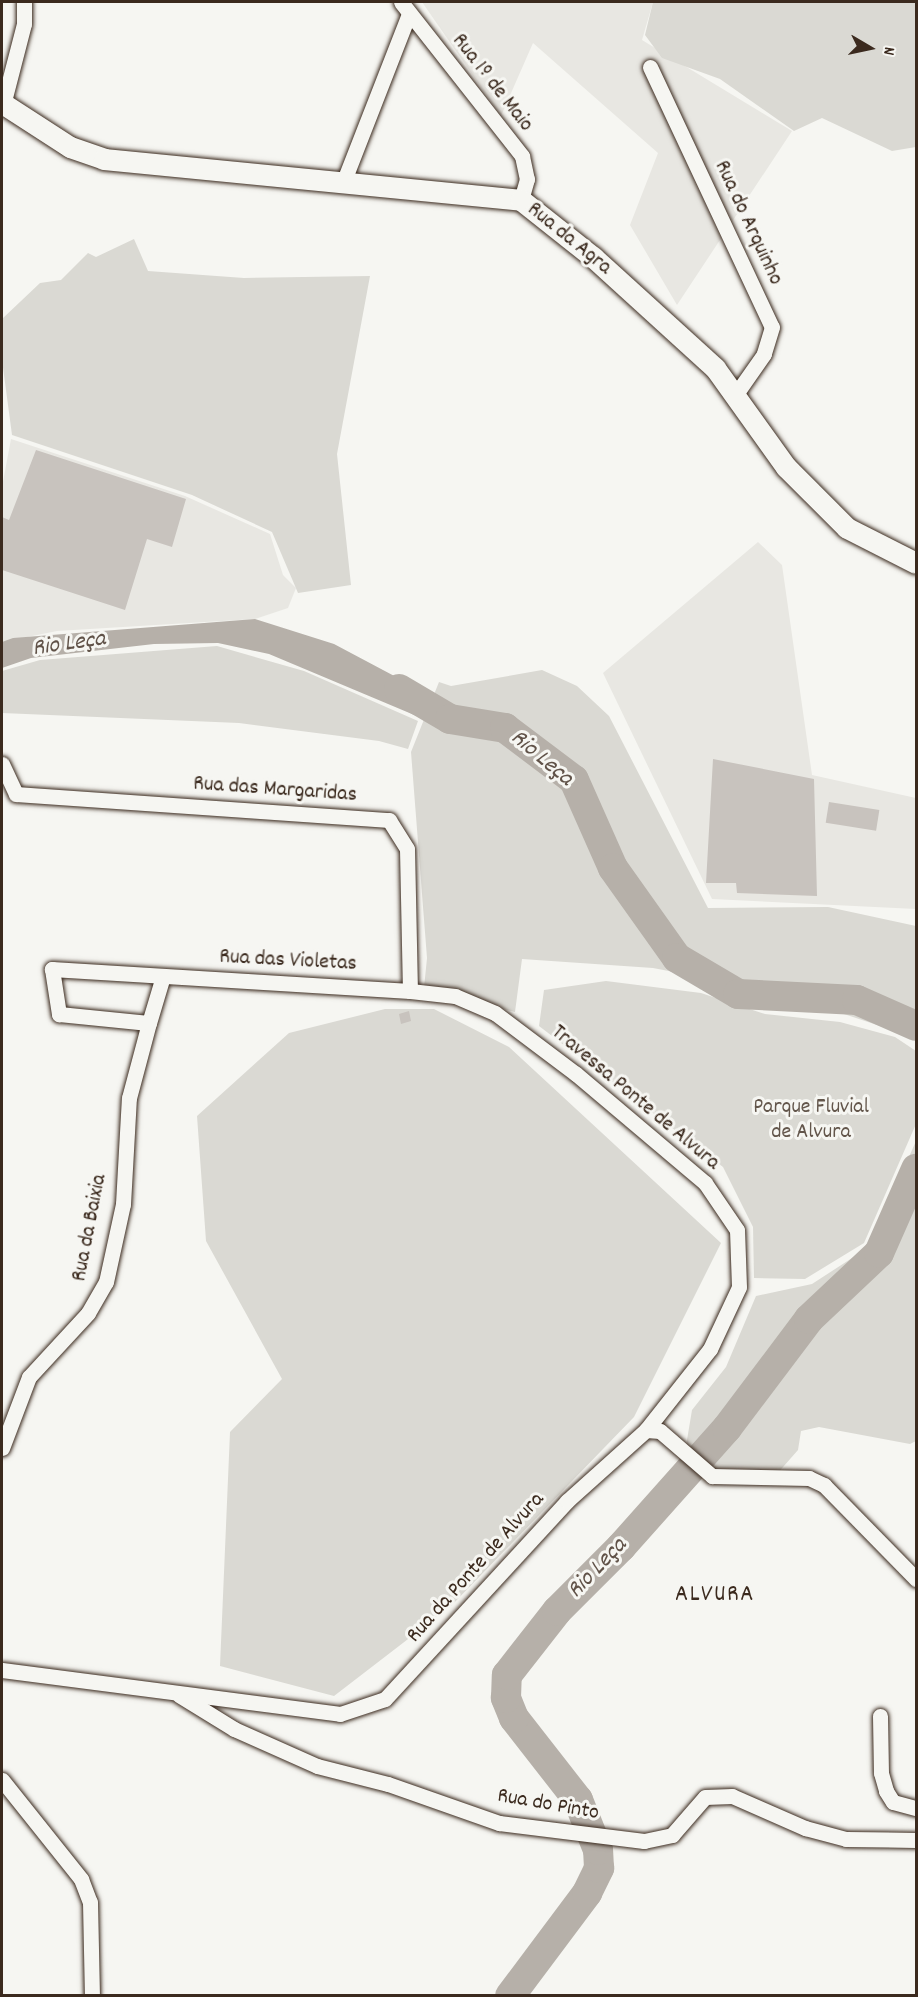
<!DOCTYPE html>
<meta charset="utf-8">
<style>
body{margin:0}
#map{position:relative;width:918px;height:1997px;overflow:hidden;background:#f6f6f2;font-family:Dekko,sans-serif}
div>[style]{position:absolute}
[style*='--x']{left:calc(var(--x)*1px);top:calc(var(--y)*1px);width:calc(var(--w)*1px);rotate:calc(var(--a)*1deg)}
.built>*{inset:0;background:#e8e7e2}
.green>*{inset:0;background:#dad9d3}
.water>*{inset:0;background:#b6b0a9}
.river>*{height:30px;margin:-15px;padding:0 15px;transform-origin:15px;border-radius:15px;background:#b6b0a9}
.building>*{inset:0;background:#c8c3be;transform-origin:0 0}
.roads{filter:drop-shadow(0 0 2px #3b2a1e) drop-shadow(0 0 2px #3b2a1e)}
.street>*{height:15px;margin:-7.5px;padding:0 7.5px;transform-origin:7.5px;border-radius:7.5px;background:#f6f6f2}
.secondary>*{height:21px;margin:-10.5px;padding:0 10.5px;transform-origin:10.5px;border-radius:10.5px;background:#f6f6f2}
span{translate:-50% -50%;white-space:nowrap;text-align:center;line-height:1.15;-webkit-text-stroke:6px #f6f6f2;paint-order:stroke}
.street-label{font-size:22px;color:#3b2a1e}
.park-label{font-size:22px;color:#63564b}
.water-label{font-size:24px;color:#605248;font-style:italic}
.neighbourhood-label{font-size:24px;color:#3b2a1e;letter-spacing:1.5px}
.frame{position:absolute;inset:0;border:3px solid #3b2a1e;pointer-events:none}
.north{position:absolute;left:840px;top:18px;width:60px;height:60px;-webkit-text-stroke:4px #f6f6f2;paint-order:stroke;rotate:99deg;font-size:16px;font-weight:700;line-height:24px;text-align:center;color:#3b2a1e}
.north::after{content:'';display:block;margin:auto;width:21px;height:27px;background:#3b2a1e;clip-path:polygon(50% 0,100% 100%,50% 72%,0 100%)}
</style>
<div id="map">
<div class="built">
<i style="clip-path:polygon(422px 2px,653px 2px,642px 40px,792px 131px,677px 305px,630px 225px,658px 153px,533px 43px,501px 116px)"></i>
<i style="clip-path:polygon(11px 439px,185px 496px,270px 534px,283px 575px,296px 588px,288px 608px,255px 619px,57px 631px,2px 642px,2px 487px)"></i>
<i style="clip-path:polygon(758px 542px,782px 565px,812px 775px,916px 798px,916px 909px,712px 899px,603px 673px)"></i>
</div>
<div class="green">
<i style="clip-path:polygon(653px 2px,916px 2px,916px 147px,892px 151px,822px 118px,794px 131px,720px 79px,662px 58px,645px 35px)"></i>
<i style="clip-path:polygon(134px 239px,148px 271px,244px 278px,370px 276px,337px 454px,351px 585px,298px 593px,272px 532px,192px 495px,12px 435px,2px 360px,2px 319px,40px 283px,61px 280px,88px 253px,96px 257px)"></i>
<i style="clip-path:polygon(217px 646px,304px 671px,418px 721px,408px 749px,379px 741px,239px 723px,2px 713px,2px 671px,40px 660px)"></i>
<i style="clip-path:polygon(542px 670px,577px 686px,609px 716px,708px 908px,828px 907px,916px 926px,916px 1038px,844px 1014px,728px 996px,684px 974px,653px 968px,522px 959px,515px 1012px,424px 988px,427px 958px,411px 752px,439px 682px,451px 686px)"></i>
<i style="clip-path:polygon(606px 981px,701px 993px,765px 1014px,840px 1022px,895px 1037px,916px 1051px,916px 1124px,864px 1243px,805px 1279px,754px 1278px,753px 1227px,723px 1167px,539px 1026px,544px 990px)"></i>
<i style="clip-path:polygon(385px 1009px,434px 1009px,509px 1047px,721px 1243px,634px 1417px,451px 1606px,334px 1696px,220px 1666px,230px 1432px,282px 1379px,206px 1241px,197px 1116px,289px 1033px)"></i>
<i style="clip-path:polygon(916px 1141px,916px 1441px,910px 1444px,819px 1427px,801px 1431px,798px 1450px,776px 1475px,714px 1473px,686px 1446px,692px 1410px,726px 1367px,756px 1296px,812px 1284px,869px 1247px)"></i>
</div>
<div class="water">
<i style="clip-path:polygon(255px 619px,334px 644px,447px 704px,419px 717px,269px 654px,218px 643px,154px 644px,31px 658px,2px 668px,2px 642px,13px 638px)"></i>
</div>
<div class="river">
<i style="--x:399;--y:689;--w:59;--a:30.5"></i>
<i style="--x:450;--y:719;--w:56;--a:9.3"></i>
<i style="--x:505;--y:728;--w:86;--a:37"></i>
<i style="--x:574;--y:780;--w:96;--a:66.1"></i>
<i style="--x:613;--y:868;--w:110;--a:54.6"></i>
<i style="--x:677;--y:958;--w:71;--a:30.5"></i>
<i style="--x:738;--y:994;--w:119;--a:2.9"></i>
<i style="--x:857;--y:1000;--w:64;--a:23.8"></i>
<i style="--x:510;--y:1996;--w:129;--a:-53.2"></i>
<i style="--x:587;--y:1893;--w:28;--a:-64"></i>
<i style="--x:599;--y:1868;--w:18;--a:-93"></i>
<i style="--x:598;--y:1850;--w:54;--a:-111.8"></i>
<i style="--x:578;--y:1800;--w:104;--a:-128"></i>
<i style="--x:514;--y:1718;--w:22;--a:-112"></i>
<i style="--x:506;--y:1698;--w:23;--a:-88"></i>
<i style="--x:507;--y:1675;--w:81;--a:-52"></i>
<i style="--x:557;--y:1611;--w:91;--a:-45"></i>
<i style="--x:621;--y:1547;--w:159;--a:-48.3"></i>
<i style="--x:727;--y:1428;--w:136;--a:-53"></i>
<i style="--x:809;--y:1319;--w:96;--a:-43.3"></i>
<i style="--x:879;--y:1253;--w:92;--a:-66.2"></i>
</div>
<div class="building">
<i style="clip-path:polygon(36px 450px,186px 499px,172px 547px,147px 539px,125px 610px,2px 570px,2px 517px,9px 520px)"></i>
<i style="clip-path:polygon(713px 759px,814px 779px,817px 896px,737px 893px,736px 883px,706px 883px)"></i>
<i style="left:829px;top:802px;width:51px;height:21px;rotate:9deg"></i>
<i style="clip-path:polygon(409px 1011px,411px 1021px,401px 1024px,399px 1014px)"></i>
</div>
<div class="roads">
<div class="street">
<i style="--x:401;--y:2;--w:196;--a:51.8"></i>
<i style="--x:522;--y:156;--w:24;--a:78"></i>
<i style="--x:527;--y:179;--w:22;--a:106"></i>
<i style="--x:650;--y:67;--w:287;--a:64.9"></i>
<i style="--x:772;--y:327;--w:28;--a:107"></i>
<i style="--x:764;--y:354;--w:49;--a:125"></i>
<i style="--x:3;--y:105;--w:84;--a:-75.5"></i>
<i style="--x:24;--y:24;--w:22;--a:-90"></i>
<i style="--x:343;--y:183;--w:181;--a:-68.7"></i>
<i style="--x:2;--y:764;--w:33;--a:65"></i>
<i style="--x:16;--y:794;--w:374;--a:4"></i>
<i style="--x:389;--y:820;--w:34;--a:58"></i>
<i style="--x:407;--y:849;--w:142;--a:88.8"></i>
<i style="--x:646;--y:1430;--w:14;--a:4"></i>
<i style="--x:660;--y:1431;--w:69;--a:40.9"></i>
<i style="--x:712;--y:1476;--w:97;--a:1.2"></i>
<i style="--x:809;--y:1478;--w:17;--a:25"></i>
<i style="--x:824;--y:1485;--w:132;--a:45.6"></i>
<i style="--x:2;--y:1448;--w:76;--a:-69.2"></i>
<i style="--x:29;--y:1377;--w:87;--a:-47.3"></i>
<i style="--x:88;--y:1313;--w:36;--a:-60"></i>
<i style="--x:106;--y:1282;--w:80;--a:-77.7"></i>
<i style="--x:123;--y:1204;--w:106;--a:-86.8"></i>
<i style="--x:129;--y:1098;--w:78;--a:-75.1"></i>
<i style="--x:2;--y:1670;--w:341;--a:7.4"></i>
<i style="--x:340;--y:1714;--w:47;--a:-18.4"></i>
<i style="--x:385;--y:1699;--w:269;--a:-47.4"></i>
<i style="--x:567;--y:1501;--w:106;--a:-41.9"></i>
<i style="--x:646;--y:1430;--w:103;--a:-51.7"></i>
<i style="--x:710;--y:1349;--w:68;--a:-64.9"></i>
<i style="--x:739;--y:1287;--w:57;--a:-92"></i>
<i style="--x:737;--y:1230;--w:57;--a:-124.2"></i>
<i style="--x:705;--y:1183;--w:169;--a:-139.8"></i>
<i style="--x:576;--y:1074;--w:101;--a:-143"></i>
<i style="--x:495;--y:1013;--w:43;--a:-157"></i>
<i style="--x:455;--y:996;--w:45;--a:-173.7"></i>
<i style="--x:410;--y:991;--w:359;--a:-176.5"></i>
<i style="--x:52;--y:969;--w:46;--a:81.2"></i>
<i style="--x:59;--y:1014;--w:90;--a:5.7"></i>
<i style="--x:149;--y:1023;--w:49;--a:-73.4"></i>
<i style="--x:179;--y:1695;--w:65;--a:31.7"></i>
<i style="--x:234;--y:1729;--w:91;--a:24"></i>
<i style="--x:317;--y:1766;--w:73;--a:14.2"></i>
<i style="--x:388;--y:1784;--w:118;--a:19.4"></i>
<i style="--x:499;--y:1823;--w:146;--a:7.1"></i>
<i style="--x:644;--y:1841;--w:29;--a:-12"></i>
<i style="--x:672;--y:1835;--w:50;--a:-49"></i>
<i style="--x:705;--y:1797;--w:27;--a:-2"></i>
<i style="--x:732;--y:1796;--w:80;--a:23.7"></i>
<i style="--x:805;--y:1828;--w:42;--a:15"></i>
<i style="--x:846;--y:1839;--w:70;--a:0.8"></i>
<i style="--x:880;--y:1716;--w:57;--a:89"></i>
<i style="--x:881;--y:1773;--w:19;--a:74"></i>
<i style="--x:886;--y:1791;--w:13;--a:58"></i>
<i style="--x:893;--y:1802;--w:24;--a:15"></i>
<i style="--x:2;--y:1780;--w:127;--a:51.4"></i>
<i style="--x:81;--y:1879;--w:25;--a:69"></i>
<i style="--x:90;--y:1902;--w:94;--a:88.8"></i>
</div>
<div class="secondary">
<i style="--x:2;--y:103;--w:81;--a:32.9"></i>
<i style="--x:70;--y:147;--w:36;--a:19"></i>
<i style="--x:104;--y:159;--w:419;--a:5.6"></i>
<i style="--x:521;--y:200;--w:92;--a:38.4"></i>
<i style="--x:593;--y:257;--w:165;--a:42.3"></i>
<i style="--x:715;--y:368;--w:122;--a:54.4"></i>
<i style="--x:786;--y:467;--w:86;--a:45"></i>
<i style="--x:847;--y:528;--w:77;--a:26.9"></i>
</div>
</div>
<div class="street-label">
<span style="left:492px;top:83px;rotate:52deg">Rua 1º de Maio</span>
<span style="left:748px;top:223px;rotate:65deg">Rua do Arquinho</span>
<span style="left:569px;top:239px;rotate:39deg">Rua da Agra</span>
<span style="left:275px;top:790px;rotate:4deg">Rua das Margaridas</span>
<span style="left:288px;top:961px;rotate:3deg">Rua das Violetas</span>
<span style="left:635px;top:1098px;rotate:40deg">Travessa Ponte de Alvura</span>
<span style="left:90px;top:1228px;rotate:-79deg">Rua da Baixia</span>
<span style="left:476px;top:1568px;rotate:-48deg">Rua da Ponte de Alvura</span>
<span style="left:548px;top:1805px;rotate:10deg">Rua do Pinto</span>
</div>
<div class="park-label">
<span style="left:811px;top:1120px">Parque Fluvial<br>de Alvura</span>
</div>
<div class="water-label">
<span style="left:69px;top:645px;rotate:-8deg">Rio Leça</span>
<span style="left:541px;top:759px;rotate:40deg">Rio Leça</span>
<span style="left:598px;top:1569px;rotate:-46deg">Rio Leça</span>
</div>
<div class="neighbourhood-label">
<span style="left:715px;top:1596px">ALVURA</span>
</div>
<div class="frame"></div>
<div class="north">N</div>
</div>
